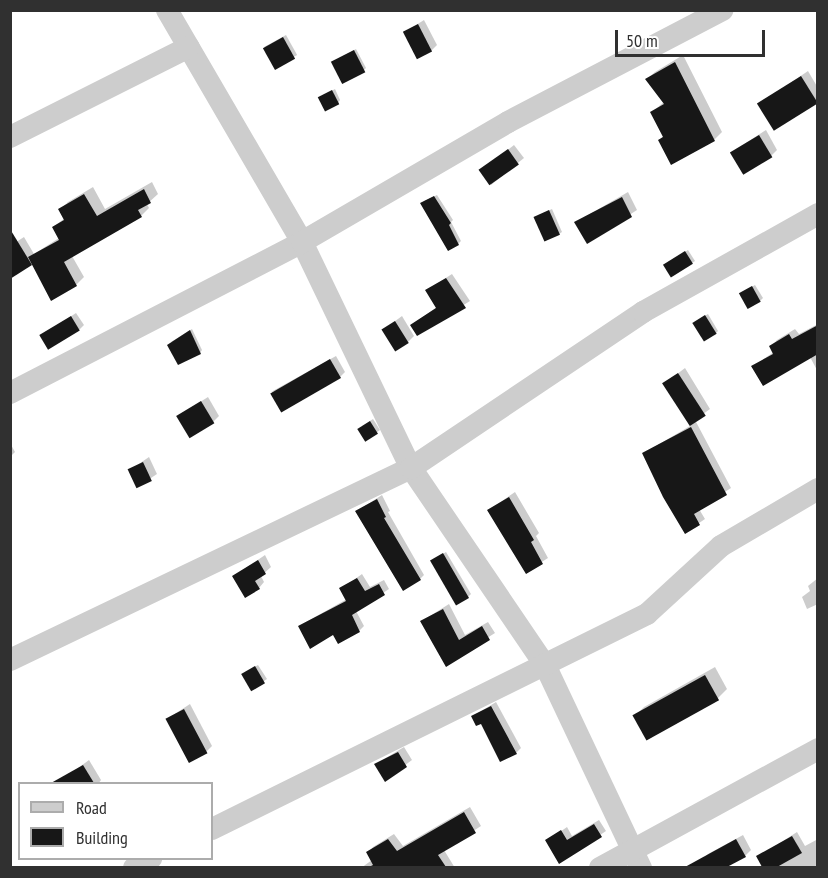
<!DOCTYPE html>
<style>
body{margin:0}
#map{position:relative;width:828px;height:878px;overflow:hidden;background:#fff;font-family:"PT Sans Narrow",sans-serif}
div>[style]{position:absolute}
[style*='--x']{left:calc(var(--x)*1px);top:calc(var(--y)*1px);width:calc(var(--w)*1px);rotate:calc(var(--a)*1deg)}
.shadow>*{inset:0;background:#0003;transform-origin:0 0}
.building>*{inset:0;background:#171717;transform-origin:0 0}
.minor>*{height:22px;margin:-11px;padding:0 11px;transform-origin:11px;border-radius:11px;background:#cdcdcd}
span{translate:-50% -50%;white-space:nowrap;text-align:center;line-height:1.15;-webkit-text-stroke:6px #fff;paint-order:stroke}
.frame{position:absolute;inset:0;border:12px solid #303030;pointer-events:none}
.legend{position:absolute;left:18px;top:782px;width:195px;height:78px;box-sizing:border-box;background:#fff;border:2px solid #acacac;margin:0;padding:8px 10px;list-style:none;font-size:18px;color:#303030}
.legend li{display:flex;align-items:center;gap:12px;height:30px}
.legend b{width:30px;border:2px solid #acacac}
.scale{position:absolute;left:615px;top:30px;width:150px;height:27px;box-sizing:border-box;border:3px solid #303030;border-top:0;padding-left:8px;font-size:18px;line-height:21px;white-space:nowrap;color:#303030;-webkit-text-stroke:4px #fff;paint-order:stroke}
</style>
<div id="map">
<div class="shadow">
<i style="clip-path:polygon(424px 20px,437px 45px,431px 51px,405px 32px)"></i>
<i style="left:286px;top:35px;width:23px;height:25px;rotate:61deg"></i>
<i style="clip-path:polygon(356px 49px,366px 68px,364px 70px,332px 62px)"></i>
<i style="clip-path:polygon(683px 55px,722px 132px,714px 140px,660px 140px,664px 135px,652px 112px,664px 102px,647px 79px,655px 72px)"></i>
<i style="clip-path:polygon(808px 71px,818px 88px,818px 101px,774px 128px,759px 104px)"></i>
<i style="clip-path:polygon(335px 89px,340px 100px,338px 103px,320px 97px)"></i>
<i style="clip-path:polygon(766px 130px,777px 150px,771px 156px,732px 152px)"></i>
<i style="clip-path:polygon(514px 145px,524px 158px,491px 185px,487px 166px)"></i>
<i style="clip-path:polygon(152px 182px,158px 194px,147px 204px,149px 208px,141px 216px,72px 256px,84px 277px,76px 285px,31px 264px,10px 246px,24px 237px,34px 254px,59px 238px,53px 227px,65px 218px,60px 210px,68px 202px,93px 187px,105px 209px)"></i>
<i style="clip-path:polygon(628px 192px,637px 210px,587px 242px,576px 222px)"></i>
<i style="clip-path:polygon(437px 195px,453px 220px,451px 222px,461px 241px,458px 244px,424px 201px)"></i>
<i style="clip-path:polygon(552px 209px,562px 232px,559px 234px,539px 215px)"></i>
<i style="clip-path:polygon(688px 250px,695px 261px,692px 263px,667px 263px)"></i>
<i style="clip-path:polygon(452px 274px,470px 301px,417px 334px,412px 325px,437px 307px,427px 290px)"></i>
<i style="clip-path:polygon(755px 285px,763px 298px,760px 301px,744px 291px)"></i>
<i style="clip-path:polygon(76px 313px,84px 325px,79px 330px,41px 336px)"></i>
<i style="clip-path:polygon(708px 314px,718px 331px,716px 333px,696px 321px)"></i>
<i style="clip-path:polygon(402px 316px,414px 336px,408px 342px,383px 330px)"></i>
<i style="clip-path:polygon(818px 324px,818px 372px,810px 357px,753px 366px,774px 352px,771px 346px,777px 340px,795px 329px,799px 334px)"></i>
<i style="clip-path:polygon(192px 329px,202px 350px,200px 353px,171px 342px)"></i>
<i style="clip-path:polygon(336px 356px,345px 372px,340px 377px,271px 392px)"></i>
<i style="clip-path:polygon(685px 368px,710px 409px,695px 420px,731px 488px,699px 509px,705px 519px,686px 532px,644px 453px,690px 426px,664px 384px)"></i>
<i style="clip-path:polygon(208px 397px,219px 416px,213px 422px,178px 416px)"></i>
<i style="clip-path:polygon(373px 419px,380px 430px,366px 440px,362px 426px)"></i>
<i style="clip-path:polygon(10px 443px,15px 452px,10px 457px)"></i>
<i style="clip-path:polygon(149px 457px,157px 474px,139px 486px,130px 470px)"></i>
<i style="clip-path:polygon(515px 492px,539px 533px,536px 536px,548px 558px,526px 572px,489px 510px)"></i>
<i style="clip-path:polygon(382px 495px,390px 511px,388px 512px,424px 575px,420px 579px,357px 511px)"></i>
<i style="clip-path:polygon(446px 552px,471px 594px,468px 597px,432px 561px)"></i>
<i style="clip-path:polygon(265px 555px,271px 567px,261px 576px,264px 582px,259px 588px,234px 576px)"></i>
<i style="clip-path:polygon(362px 574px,370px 587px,384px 580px,389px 589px,356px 611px,364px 626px,359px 631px,334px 633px,299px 626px,347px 599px,341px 589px)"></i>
<i style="clip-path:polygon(818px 578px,818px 604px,807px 609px,802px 597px,810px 591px,808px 586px)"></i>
<i style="clip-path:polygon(449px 604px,465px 635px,488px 622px,495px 633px,446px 664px,422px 621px)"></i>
<i style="clip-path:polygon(258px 665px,267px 679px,252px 689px,246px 672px)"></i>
<i style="clip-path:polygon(715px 667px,727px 689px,718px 698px,635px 716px,644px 707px)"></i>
<i style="clip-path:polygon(496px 702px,521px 748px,516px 753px,473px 716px)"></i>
<i style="clip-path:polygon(190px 704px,212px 746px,206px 752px,167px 719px)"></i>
<i style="clip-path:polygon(404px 747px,412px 760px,385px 780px,376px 764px)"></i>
<i style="clip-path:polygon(89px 760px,101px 780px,98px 784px,76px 784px,70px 774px)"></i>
<i style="clip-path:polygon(470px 807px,481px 826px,444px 850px,455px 868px,361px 868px,372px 860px,368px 853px,373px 847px,394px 834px,403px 846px)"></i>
<i style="clip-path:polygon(599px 820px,606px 831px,560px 862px,547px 841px,567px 827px,572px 836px)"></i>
<i style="clip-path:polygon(797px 832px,805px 846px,818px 839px,818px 864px,813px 868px,764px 868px,758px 857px)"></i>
<i style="clip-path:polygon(743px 835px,751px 850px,745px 856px,724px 868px,706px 868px,702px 860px,708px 854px)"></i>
</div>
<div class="building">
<i style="left:418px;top:24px;width:31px;height:17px;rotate:63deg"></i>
<i style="left:283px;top:37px;width:25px;height:23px;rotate:61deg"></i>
<i style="left:354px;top:50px;width:25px;height:26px;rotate:63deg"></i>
<i style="clip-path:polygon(675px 62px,715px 141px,671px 165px,658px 140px,663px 137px,650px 112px,664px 104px,645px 79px)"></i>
<i style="left:801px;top:76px;width:32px;height:52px;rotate:58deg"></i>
<i style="left:332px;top:90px;width:16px;height:16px;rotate:63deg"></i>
<i style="left:759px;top:135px;width:26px;height:34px;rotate:59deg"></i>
<i style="left:508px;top:149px;width:19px;height:36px;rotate:55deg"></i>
<i style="clip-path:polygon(144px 189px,151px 203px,138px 210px,142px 217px,64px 262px,77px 286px,51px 301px,28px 257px,59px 240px,52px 227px,64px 220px,58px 209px,84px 194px,97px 216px)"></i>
<i style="clip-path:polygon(434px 196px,451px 223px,449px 225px,459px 245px,448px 251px,420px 203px)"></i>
<i style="clip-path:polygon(622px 197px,632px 217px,587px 244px,574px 222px)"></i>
<i style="left:549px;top:210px;width:27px;height:17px;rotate:66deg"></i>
<i style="clip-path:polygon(10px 229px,32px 265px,10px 279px)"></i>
<i style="left:685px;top:251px;width:15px;height:26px;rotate:58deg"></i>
<i style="clip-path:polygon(446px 278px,466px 308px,417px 336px,410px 325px,436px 308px,425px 290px)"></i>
<i style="left:752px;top:286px;width:18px;height:15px;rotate:61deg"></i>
<i style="left:705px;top:315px;width:22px;height:15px;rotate:58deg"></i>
<i style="left:71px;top:316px;width:17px;height:37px;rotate:59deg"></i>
<i style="left:395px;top:321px;width:26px;height:16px;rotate:58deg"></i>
<i style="clip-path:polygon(818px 325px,818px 354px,763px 386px,751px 366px,773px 354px,769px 346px,789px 334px,792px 339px)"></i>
<i style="clip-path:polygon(190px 330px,201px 354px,178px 365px,167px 345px)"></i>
<i style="left:330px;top:359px;width:22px;height:69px;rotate:60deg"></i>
<i style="left:678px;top:373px;width:51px;height:19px;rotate:57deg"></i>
<i style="left:201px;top:401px;width:26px;height:29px;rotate:59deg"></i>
<i style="left:370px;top:421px;width:15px;height:15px;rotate:58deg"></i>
<i style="clip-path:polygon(691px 427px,727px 495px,694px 514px,700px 525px,685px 534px,663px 497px,642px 453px)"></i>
<i style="left:143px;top:462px;width:21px;height:17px;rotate:65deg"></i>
<i style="clip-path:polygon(509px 497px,534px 540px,531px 542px,543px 564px,526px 574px,487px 510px)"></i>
<i style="clip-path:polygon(377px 499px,386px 517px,384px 518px,421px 580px,403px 591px,355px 511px)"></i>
<i style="left:443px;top:553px;width:52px;height:15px;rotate:60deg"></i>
<i style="clip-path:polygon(258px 560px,266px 574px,255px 581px,260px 589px,245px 598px,232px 576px)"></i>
<i style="clip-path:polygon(357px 578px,365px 591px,379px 584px,385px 595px,352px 615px,360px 632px,338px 644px,333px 635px,310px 649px,298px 626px,346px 601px,339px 588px)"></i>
<i style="clip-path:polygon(443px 609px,459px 640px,482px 626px,490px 640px,446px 667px,420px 621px)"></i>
<i style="left:255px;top:666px;width:20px;height:16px;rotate:60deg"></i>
<i style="left:705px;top:675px;width:29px;height:83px;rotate:61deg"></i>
<i style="clip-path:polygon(491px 706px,517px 754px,500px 762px,481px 724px,476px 726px,471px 716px)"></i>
<i style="left:184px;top:709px;width:50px;height:21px;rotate:62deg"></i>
<i style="clip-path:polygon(398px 752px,407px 767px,385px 782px,374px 764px)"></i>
<i style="clip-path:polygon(83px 765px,94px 783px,51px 783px)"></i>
<i style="clip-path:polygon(464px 812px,476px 833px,438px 855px,446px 867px,369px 867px,373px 865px,366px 852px,388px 839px,397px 851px)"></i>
<i style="clip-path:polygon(594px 824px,602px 837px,559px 864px,545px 840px,561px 830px,567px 840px)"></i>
<i style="clip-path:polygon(792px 836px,802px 853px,777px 867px,762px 867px,756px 856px)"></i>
<i style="clip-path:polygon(736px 839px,746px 857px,727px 867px,685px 867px)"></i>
</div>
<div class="minor">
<i style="--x:167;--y:10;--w:268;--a:59.8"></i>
<i style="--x:302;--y:242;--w:251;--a:64.3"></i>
<i style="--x:411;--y:468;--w:238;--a:55.8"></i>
<i style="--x:545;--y:665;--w:225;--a:64.7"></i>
<i style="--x:10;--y:137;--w:200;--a:-26.7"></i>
<i style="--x:10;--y:393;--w:329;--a:-27.3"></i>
<i style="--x:302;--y:242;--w:238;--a:-30.2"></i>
<i style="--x:508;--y:122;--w:242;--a:-27.6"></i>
<i style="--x:10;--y:660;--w:445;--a:-25.6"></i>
<i style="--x:411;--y:468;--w:280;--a:-33.9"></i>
<i style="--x:643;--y:312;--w:201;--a:-29.2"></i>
<i style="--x:212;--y:829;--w:485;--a:-26.3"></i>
<i style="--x:647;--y:614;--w:100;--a:-42.6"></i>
<i style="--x:721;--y:546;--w:113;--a:-30.4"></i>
<i style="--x:134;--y:868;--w:20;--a:-30"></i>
<i style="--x:600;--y:868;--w:248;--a:-28.6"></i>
</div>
<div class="frame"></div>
<ul class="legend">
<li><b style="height:8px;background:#cdcdcd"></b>Road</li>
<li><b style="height:16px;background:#171717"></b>Building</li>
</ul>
<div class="scale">50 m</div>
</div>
